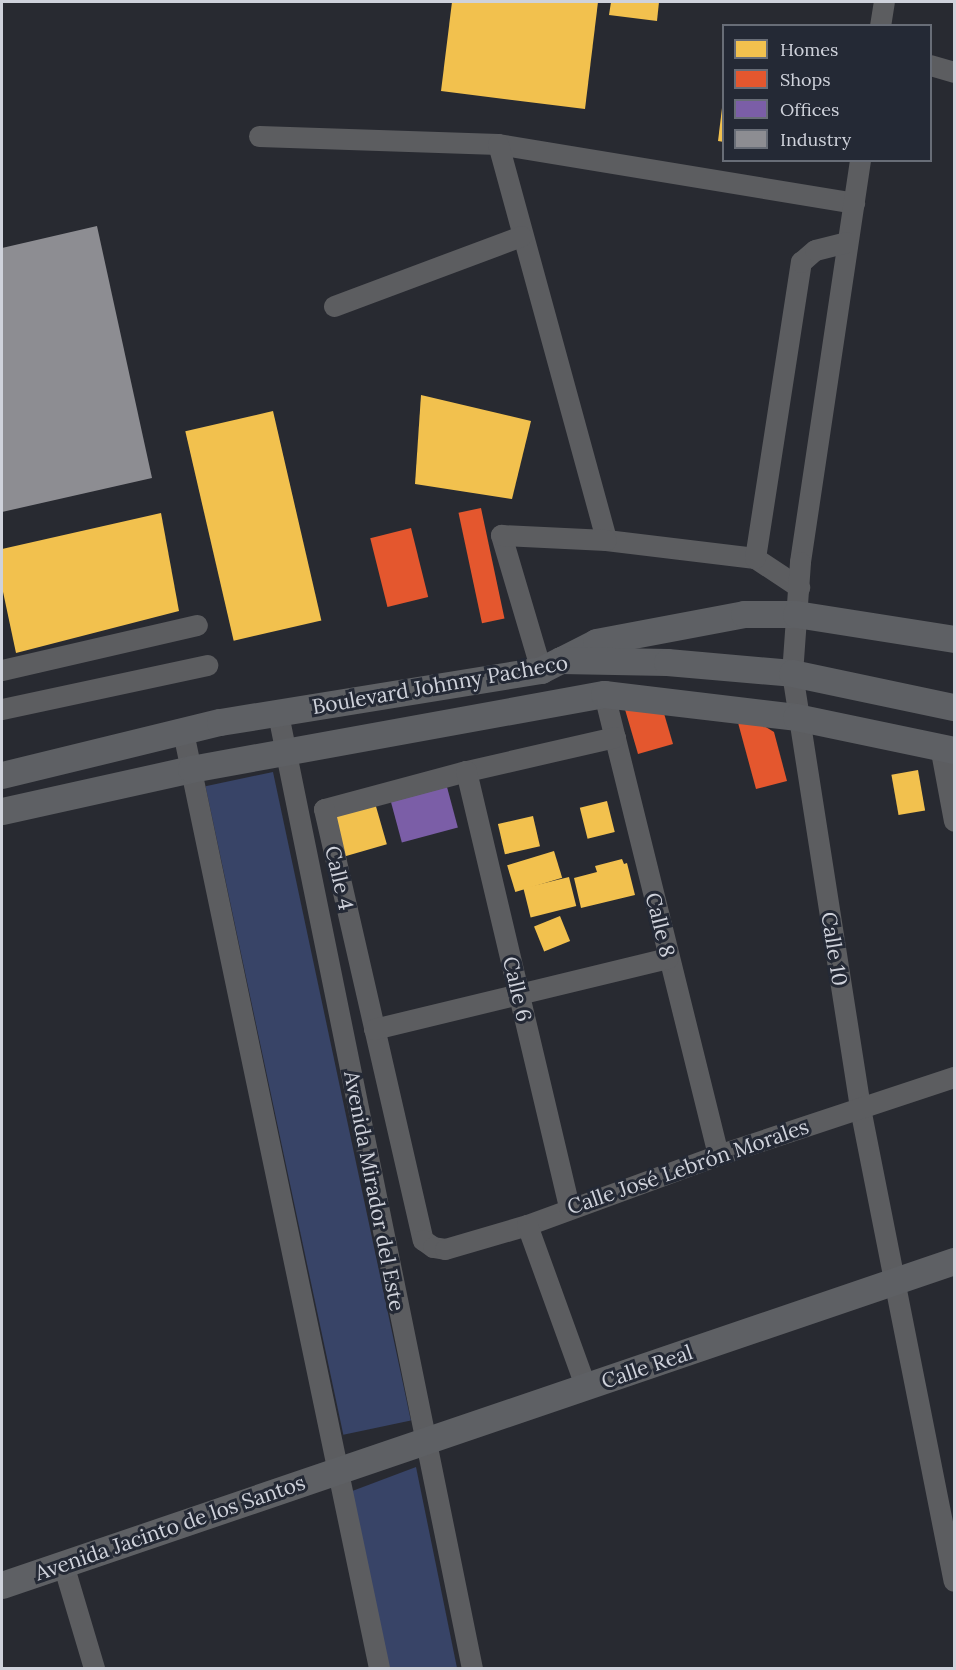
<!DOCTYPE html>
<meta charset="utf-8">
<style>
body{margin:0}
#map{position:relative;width:956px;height:1670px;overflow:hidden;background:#282a31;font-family:Lora,serif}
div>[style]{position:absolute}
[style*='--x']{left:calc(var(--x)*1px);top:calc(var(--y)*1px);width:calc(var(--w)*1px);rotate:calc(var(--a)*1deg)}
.green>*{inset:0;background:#384467;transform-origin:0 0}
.homes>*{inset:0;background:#f2c14e;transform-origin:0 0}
.shops>*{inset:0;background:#e4572e;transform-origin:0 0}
.offices>*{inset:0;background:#7b5ea7;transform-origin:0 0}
.industry>*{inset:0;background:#8d8d92}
.minor>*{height:21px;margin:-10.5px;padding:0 10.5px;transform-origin:10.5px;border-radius:10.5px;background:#5c5d60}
.major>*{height:27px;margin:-13.5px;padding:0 13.5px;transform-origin:13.5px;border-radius:13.5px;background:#5e6064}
span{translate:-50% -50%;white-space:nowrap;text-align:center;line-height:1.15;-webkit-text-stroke:6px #242935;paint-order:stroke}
.street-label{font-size:21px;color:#cfd2db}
.frame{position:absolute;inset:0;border:3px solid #cfd2db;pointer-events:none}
.legend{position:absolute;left:722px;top:24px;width:210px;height:138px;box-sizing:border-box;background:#242935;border:2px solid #686d77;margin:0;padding:8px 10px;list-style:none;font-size:18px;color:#cfd2db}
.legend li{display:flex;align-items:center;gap:12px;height:30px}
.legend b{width:30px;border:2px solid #686d77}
</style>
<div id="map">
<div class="green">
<i style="left:273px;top:772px;width:663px;height:69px;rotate:78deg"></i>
<i style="clip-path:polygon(416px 1467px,457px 1668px,389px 1668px,347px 1493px)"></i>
</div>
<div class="homes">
<i style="clip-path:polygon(452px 2px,598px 2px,585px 109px,441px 91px)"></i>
<i style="clip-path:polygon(611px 2px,659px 2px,657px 21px,609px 15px)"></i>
<i style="clip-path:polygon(722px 108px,724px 108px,724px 142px,718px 141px)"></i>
<i style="clip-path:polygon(421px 395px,531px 421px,512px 499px,415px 484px)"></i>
<i style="left:273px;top:411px;width:215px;height:90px;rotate:77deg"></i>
<i style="clip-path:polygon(161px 513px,179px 611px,16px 653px,2px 587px,2px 549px)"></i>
<i style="left:918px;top:770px;width:41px;height:27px;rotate:80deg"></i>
<i style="left:607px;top:801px;width:32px;height:28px;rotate:76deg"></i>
<i style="left:375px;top:803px;width:43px;height:45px;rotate:74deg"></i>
<i style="left:533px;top:816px;width:31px;height:36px;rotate:77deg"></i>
<i style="left:554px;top:851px;width:28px;height:49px;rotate:73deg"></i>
<i style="clip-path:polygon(622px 859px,624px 864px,627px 863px,635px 895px,581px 908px,574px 878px,597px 872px,595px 866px)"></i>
<i style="left:569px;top:877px;width:30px;height:47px;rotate:76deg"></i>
<i style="left:560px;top:916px;width:27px;height:28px;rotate:68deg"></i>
</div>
<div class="shops">
<i style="left:481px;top:508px;width:113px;height:23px;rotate:78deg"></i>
<i style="left:411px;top:528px;width:71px;height:42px;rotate:76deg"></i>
<i style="clip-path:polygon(624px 706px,663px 710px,673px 744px,638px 754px)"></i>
<i style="clip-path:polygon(737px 719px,756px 721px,774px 732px,787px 781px,756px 789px)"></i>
</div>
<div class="offices">
<i style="left:447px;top:787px;width:42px;height:58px;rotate:75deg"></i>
</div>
<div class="industry">
<i style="clip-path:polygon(97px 226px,152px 478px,2px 512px,2px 248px)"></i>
</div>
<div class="minor">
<i style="--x:880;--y:26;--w:24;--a:-81"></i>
<i style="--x:930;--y:65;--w:25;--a:16"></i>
<i style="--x:259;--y:136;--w:239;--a:1.9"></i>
<i style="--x:498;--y:144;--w:361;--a:9.4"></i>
<i style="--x:498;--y:144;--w:410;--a:74.7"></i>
<i style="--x:606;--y:540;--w:150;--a:6.9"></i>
<i style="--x:755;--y:558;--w:53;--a:33.4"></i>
<i style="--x:860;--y:160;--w:406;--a:98.5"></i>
<i style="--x:800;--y:562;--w:111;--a:94.1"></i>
<i style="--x:792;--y:673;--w:440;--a:81.1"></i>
<i style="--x:860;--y:1108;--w:482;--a:78.8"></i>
<i style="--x:334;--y:306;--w:200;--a:-20.5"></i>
<i style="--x:755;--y:558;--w:300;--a:-81.2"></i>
<i style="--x:801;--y:262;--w:18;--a:-41"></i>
<i style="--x:815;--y:250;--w:32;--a:-14"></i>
<i style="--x:2;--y:670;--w:200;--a:-13"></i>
<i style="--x:541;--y:670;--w:141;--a:-106.5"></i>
<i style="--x:501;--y:535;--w:105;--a:2.7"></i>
<i style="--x:604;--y:694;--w:475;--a:76.1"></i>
<i style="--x:2;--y:709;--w:210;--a:-12.1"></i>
<i style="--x:278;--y:714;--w:974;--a:78.51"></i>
<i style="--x:183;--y:732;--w:956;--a:78.17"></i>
<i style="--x:615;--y:737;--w:153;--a:167.1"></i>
<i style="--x:466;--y:771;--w:147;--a:165"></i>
<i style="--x:324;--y:809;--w:442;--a:77.1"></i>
<i style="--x:423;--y:1240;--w:12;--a:35"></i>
<i style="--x:433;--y:1247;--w:12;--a:9"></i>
<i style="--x:445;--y:1249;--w:85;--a:-16.3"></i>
<i style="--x:527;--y:1225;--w:203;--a:-20.1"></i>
<i style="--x:718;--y:1155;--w:249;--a:-18.3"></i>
<i style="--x:940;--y:746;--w:76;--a:79.4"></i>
<i style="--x:466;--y:771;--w:449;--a:76.7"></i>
<i style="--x:374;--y:1029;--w:302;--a:-13.6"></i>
<i style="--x:527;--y:1225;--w:173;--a:70.1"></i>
<i style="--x:63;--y:1564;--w:109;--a:73.4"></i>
</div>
<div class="major">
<i style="--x:563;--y:659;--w:37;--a:-27"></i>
<i style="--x:596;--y:642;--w:151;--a:-10.7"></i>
<i style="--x:744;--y:614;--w:52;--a:0"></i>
<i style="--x:796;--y:614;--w:160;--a:9"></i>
<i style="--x:2;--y:775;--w:224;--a:-13.7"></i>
<i style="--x:220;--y:722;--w:325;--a:-9.2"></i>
<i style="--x:541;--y:670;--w:22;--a:-27"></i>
<i style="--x:561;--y:660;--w:106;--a:1.1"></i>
<i style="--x:667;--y:662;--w:125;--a:5"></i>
<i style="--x:792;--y:673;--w:166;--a:11.9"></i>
<i style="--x:2;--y:811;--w:194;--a:-12.5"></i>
<i style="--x:191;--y:769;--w:420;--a:-10.3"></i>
<i style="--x:604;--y:694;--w:193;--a:6.8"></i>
<i style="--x:796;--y:717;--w:161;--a:11.8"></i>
<i style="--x:2;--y:1585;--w:1006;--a:-18.8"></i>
</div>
<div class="street-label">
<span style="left:440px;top:685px;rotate:-10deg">Boulevard Johnny Pacheco</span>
<span style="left:339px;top:878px;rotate:77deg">Calle 4</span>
<span style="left:660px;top:925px;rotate:76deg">Calle 8</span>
<span style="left:834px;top:949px;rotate:81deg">Calle 10</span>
<span style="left:517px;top:989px;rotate:77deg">Calle 6</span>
<span style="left:688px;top:1167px;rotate:-19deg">Calle José Lebrón Morales</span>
<span style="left:374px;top:1191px;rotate:79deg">Avenida Mirador del Este</span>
<span style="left:647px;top:1367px;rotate:-19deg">Calle Real</span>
<span style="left:170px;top:1528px;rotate:-19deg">Avenida Jacinto de los Santos</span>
</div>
<div class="frame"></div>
<ul class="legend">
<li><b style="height:16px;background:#f2c14e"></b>Homes</li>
<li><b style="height:16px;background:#e4572e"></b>Shops</li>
<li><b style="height:16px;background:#7b5ea7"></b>Offices</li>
<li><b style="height:16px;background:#8d8d92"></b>Industry</li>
</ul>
</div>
